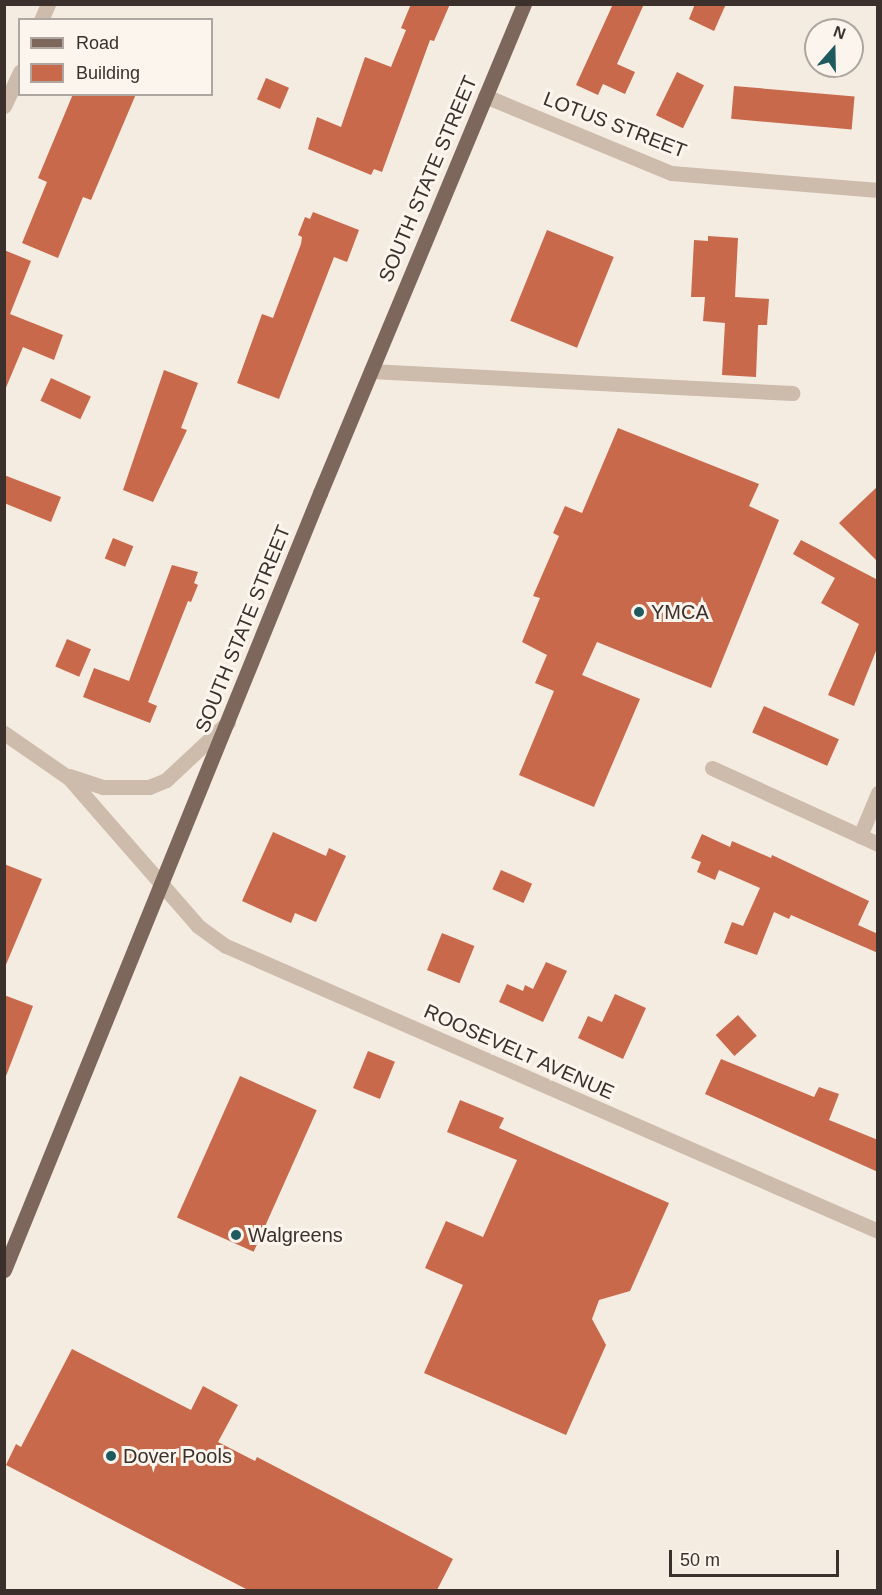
<!DOCTYPE html>
<style>
body{margin:0}
#map{position:relative;width:882px;height:1595px;overflow:hidden;background:#f4ebe1;font-family:Helvetica,sans-serif}
div>[style]{position:absolute}
[style*='--x']{left:calc(var(--x)*1px);top:calc(var(--y)*1px);width:calc(var(--w)*1px);rotate:calc(var(--a)*1deg)}
.building>*{inset:0;background:#c8694b;transform-origin:0 0}
.minor>*{height:15px;margin:-7.5px;padding:0 7.5px;transform-origin:7.5px;border-radius:7.5px;background:#cdbbac}
.tertiary>*{height:15px;margin:-7.5px;padding:0 7.5px;transform-origin:7.5px;border-radius:7.5px;background:#cdbbac}
.primary>*{height:15px;margin:-7.5px;padding:0 7.5px;transform-origin:7.5px;border-radius:7.5px;background:#7d675c}
.dots>*{width:16px;height:16px;translate:-50% -50%;box-sizing:border-box;border:3px solid #fbf5ee;border-radius:50%}
span{translate:-50% -50%;white-space:nowrap;text-align:center;line-height:1.15;-webkit-text-stroke:6px #fbf5ee;paint-order:stroke}
.street-label{font-size:20px;color:#3b302b}
.poi-label{font-size:20px;color:#3b302b}
.left{translate:0 -50%;text-align:left}
.frame{position:absolute;inset:0;border:6px solid #3b302b;pointer-events:none}
.legend{position:absolute;left:18px;top:18px;width:195px;height:78px;box-sizing:border-box;background:#fbf5ee;border:2px solid #aea6a0;margin:0;padding:8px 10px;list-style:none;font-size:18px;color:#3b302b}
.legend li{display:flex;align-items:center;gap:12px;height:30px}
.legend b{width:30px;border:2px solid #aea6a0}
.north{position:absolute;left:804px;top:18px;width:60px;height:60px;box-sizing:border-box;background:#fbf5ee;border:2px solid #aea6a0;border-radius:50%;rotate:20deg;font-size:16px;font-weight:700;line-height:24px;text-align:center;color:#3b302b}
.north::after{content:'';display:block;margin:auto;width:21px;height:27px;background:#1f5a5e;clip-path:polygon(50% 0,100% 100%,50% 72%,0 100%)}
.scale{position:absolute;left:669px;top:1550px;width:170px;height:27px;box-sizing:border-box;border:3px solid #3b302b;border-top:0;padding-left:8px;font-size:18px;line-height:21px;white-space:nowrap;color:#3b302b;-webkit-text-stroke:4px #fbf5ee;paint-order:stroke}
</style>
<div id="map">
<div class="building">
<i style="clip-path:polygon(411px 4px,450px 4px,434px 41px,430px 40px,382px 172px,374px 169px,371px 175px,308px 149px,317px 117px,341px 127px,365px 57px,391px 67px,406px 30px,401px 28px)"></i>
<i style="clip-path:polygon(613px 4px,644px 4px,617px 64px,635px 72px,625px 94px,603px 84px,598px 95px,576px 85px)"></i>
<i style="clip-path:polygon(695px 4px,726px 4px,714px 31px,689px 19px)"></i>
<i style="left:677px;top:72px;width:30px;height:48px;rotate:26deg"></i>
<i style="left:266px;top:78px;width:25px;height:23px;rotate:23deg"></i>
<i style="left:734px;top:86px;width:121px;height:33px;rotate:5deg"></i>
<i style="clip-path:polygon(73px 94px,136px 94px,91px 200px,83px 197px,58px 258px,22px 243px,47px 182px,38px 178px)"></i>
<i style="clip-path:polygon(313px 212px,359px 230px,347px 262px,334px 257px,279px 399px,237px 383px,262px 314px,273px 318px,301px 244px,302px 237px,298px 235px,305px 217px,310px 219px)"></i>
<i style="left:547px;top:230px;width:72px;height:98px;rotate:22deg"></i>
<i style="clip-path:polygon(708px 236px,738px 238px,735px 297px,769px 299px,767px 325px,758px 325px,756px 377px,722px 375px,725px 323px,703px 321px,705px 297px,691px 297px,694px 240px,708px 241px)"></i>
<i style="clip-path:polygon(4px 250px,31px 261px,10px 314px,63px 335px,54px 360px,23px 347px,5px 390px)"></i>
<i style="clip-path:polygon(164px 370px,198px 383px,181px 428px,187px 430px,153px 502px,123px 490px)"></i>
<i style="left:51px;top:378px;width:44px;height:25px;rotate:25deg"></i>
<i style="clip-path:polygon(618px 428px,759px 484px,749px 506px,779px 520px,711px 688px,597px 642px,582px 675px,640px 699px,594px 807px,519px 775px,554px 691px,535px 683px,547px 655px,522px 642px,540px 598px,533px 596px,559px 536px,553px 533px,565px 506px,582px 513px)"></i>
<i style="clip-path:polygon(4px 475px,61px 497px,51px 522px,4px 503px)"></i>
<i style="clip-path:polygon(878px 486px,878px 562px,839px 523px)"></i>
<i style="left:113px;top:538px;width:22px;height:22px;rotate:22deg"></i>
<i style="clip-path:polygon(801px 540px,878px 580px,878px 646px,854px 706px,828px 695px,859px 624px,821px 603px,835px 578px,793px 554px)"></i>
<i style="clip-path:polygon(172px 565px,198px 572px,194px 583px,198px 585px,191px 602px,188px 601px,148px 702px,157px 706px,150px 723px,83px 697px,94px 668px,129px 681px)"></i>
<i style="left:67px;top:639px;width:26px;height:30px;rotate:23deg"></i>
<i style="left:764px;top:706px;width:82px;height:29px;rotate:24deg"></i>
<i style="clip-path:polygon(273px 832px,326px 856px,329px 848px,346px 856px,316px 922px,295px 913px,291px 923px,242px 901px)"></i>
<i style="clip-path:polygon(702px 834px,730px 847px,732px 841px,771px 858px,772px 855px,869px 901px,858px 925px,878px 934px,878px 953px,791px 915px,789px 919px,774px 912px,757px 955px,724px 943px,732px 922px,743px 926px,760px 888px,719px 870px,715px 880px,697px 872px,701px 862px,691px 858px)"></i>
<i style="clip-path:polygon(4px 864px,42px 879px,5px 967px,4px 967px)"></i>
<i style="left:501px;top:870px;width:34px;height:21px;rotate:24deg"></i>
<i style="left:442px;top:933px;width:35px;height:40px;rotate:22deg"></i>
<i style="clip-path:polygon(546px 962px,567px 971px,543px 1022px,499px 1002px,507px 984px,523px 991px,525px 985px,533px 989px)"></i>
<i style="clip-path:polygon(615px 994px,646px 1008px,623px 1059px,578px 1038px,588px 1016px,602px 1022px)"></i>
<i style="clip-path:polygon(4px 995px,33px 1006px,6px 1076px,4px 1076px)"></i>
<i style="left:738px;top:1015px;width:28px;height:30px;rotate:48deg"></i>
<i style="left:368px;top:1051px;width:29px;height:40px;rotate:22deg"></i>
<i style="clip-path:polygon(721px 1059px,814px 1097px,819px 1087px,839px 1094px,829px 1120px,878px 1140px,878px 1172px,705px 1094px)"></i>
<i style="left:240px;top:1076px;width:84px;height:155px;rotate:24deg"></i>
<i style="clip-path:polygon(460px 1100px,504px 1118px,499px 1128px,669px 1203px,630px 1291px,599px 1300px,592px 1319px,606px 1345px,566px 1435px,424px 1373px,463px 1285px,425px 1268px,446px 1221px,483px 1237px,517px 1160px,447px 1132px)"></i>
<i style="clip-path:polygon(72px 1349px,191px 1410px,203px 1386px,238px 1405px,218px 1442px,255px 1461px,257px 1457px,453px 1559px,437px 1590px,248px 1590px,6px 1465px,16px 1444px,21px 1447px)"></i>
</div>
<div class="minor">
<i style="--x:41;--y:20;--w:17;--a:-66"></i>
<i style="--x:485;--y:96;--w:201;--a:22.5"></i>
<i style="--x:671;--y:173;--w:208;--a:4.7"></i>
<i style="--x:4;--y:106;--w:38;--a:-65"></i>
<i style="--x:371;--y:371;--w:422;--a:3"></i>
<i style="--x:712;--y:768;--w:183;--a:24.6"></i>
<i style="--x:860;--y:836;--w:47;--a:-67.3"></i>
</div>
<div class="tertiary">
<i style="--x:4;--y:733;--w:79;--a:34.7"></i>
<i style="--x:69;--y:778;--w:196;--a:48.9"></i>
<i style="--x:198;--y:926;--w:34;--a:36"></i>
<i style="--x:226;--y:946;--w:712;--a:23.61"></i>
<i style="--x:69;--y:776;--w:36;--a:18"></i>
<i style="--x:103;--y:787;--w:46;--a:0"></i>
<i style="--x:149;--y:787;--w:18;--a:-22"></i>
<i style="--x:166;--y:780;--w:85;--a:-43.1"></i>
</div>
<div class="primary">
<i style="--x:4;--y:1270;--w:839;--a:-67.87"></i>
<i style="--x:320;--y:493;--w:530;--a:-67.36"></i>
</div>
<div class="dots">
<i style="left:639px;top:612px;background:#1f5a5e"></i>
<i style="left:236px;top:1235px;background:#1f5a5e"></i>
<i style="left:111px;top:1456px;background:#1f5a5e"></i>
</div>
<div class="street-label">
<span style="left:615px;top:125px;rotate:21deg">LOTUS STREET</span>
<span style="left:428px;top:179px;rotate:-67deg">SOUTH STATE STREET</span>
<span style="left:243px;top:629px;rotate:-68deg">SOUTH STATE STREET</span>
<span style="left:519px;top:1052px;rotate:24deg">ROOSEVELT AVENUE</span>
</div>
<div class="poi-label">
<span class="left" style="left:651px;top:612px">YMCA</span>
<span class="left" style="left:248px;top:1235px">Walgreens</span>
<span class="left" style="left:123px;top:1456px">Dover Pools</span>
</div>
<div class="frame"></div>
<ul class="legend">
<li><b style="height:8px;background:#7d675c"></b>Road</li>
<li><b style="height:16px;background:#c8694b"></b>Building</li>
</ul>
<div class="north">N</div>
<div class="scale">50 m</div>
</div>
